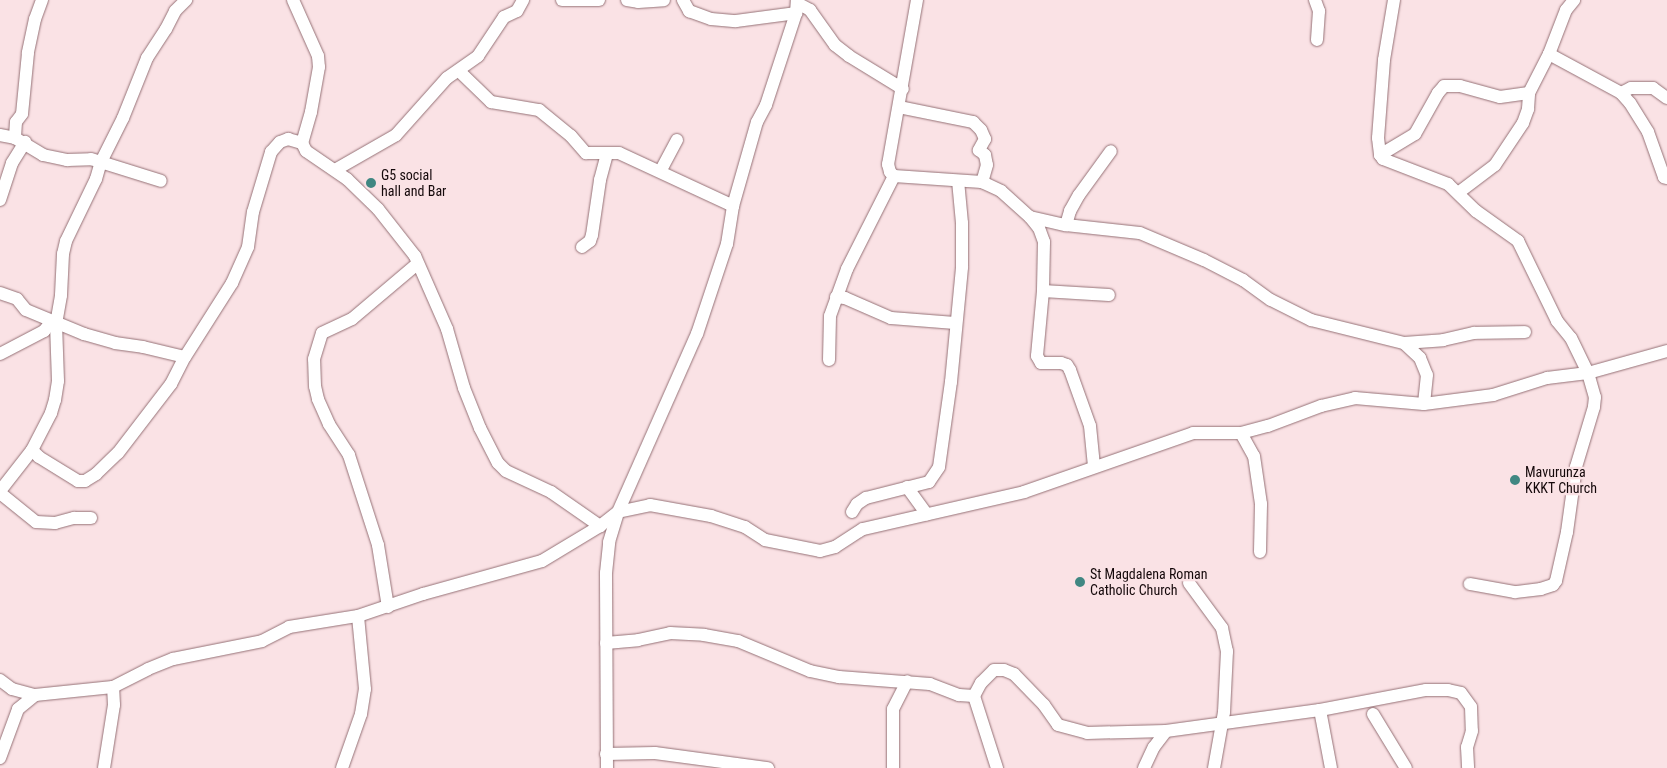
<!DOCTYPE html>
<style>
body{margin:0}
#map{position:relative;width:1667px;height:768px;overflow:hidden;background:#fae2e5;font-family:"Roboto Condensed",sans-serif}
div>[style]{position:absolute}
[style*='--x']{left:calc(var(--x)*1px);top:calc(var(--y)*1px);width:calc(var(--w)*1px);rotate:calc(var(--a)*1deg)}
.roads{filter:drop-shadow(0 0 1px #957176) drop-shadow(0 0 1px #957176)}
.minor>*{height:12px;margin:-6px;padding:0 6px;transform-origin:6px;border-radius:6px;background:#fff}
.dots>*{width:14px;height:14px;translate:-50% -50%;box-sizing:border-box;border:2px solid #fae2e5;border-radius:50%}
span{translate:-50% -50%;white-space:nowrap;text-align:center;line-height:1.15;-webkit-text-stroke:4.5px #fae2e5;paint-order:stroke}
.poi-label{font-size:14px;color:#14080a}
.left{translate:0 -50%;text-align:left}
</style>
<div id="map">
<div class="roads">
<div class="minor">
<i style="--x:42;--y:0;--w:20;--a:110"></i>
<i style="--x:35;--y:19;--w:35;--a:102"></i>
<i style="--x:28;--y:53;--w:61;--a:95.6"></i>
<i style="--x:22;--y:114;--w:10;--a:127"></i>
<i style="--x:16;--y:122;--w:16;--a:94"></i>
<i style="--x:15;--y:138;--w:33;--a:31"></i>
<i style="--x:43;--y:155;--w:25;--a:12"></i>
<i style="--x:67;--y:160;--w:24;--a:-2"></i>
<i style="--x:91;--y:159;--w:73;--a:17.4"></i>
<i style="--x:293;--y:0;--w:61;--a:65.9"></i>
<i style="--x:318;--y:56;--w:11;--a:85"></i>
<i style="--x:319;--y:67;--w:46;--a:100.1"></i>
<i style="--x:311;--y:112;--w:32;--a:106"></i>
<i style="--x:302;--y:143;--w:9;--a:63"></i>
<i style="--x:306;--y:151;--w:50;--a:34.3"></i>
<i style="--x:347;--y:179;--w:43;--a:44.1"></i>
<i style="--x:378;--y:209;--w:60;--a:51.8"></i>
<i style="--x:415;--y:256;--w:80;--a:66.3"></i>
<i style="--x:447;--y:329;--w:61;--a:73.9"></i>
<i style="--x:464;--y:388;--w:43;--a:68.2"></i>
<i style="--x:480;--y:428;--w:39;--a:63"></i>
<i style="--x:498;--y:463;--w:11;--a:45"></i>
<i style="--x:506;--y:471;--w:50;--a:25"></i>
<i style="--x:551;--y:492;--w:60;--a:34.8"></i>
<i style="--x:562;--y:0;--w:37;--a:0"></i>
<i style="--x:627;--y:0;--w:11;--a:10"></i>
<i style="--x:638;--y:2;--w:26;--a:-4"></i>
<i style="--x:683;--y:0;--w:13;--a:61"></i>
<i style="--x:689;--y:11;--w:23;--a:20"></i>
<i style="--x:711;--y:19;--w:25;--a:5"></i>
<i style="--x:736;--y:21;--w:61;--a:-7.6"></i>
<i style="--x:917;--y:0;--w:167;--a:100"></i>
<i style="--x:888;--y:164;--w:8;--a:76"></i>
<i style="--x:890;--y:172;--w:6;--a:45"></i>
<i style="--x:894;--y:176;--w:88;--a:3.9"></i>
<i style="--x:982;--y:182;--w:21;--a:25"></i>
<i style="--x:1001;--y:191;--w:39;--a:42"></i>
<i style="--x:1030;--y:217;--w:37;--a:13"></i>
<i style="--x:1066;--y:225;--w:74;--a:6.2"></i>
<i style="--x:1140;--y:233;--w:69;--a:22.9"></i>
<i style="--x:1204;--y:260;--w:44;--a:27.1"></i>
<i style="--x:1243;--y:280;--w:34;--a:36"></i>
<i style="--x:1271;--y:300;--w:45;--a:26.6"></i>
<i style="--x:1311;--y:320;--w:96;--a:13.9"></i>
<i style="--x:1404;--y:343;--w:22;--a:43"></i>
<i style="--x:1420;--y:358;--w:18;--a:68"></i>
<i style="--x:1427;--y:375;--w:29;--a:96"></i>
<i style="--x:1315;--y:0;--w:12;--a:70"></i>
<i style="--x:1319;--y:11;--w:29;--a:94"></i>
<i style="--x:1394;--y:0;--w:61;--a:99.5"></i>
<i style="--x:1384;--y:60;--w:78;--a:94.4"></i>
<i style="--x:1378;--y:138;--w:17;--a:83"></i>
<i style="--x:1380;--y:155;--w:5;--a:53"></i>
<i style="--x:1383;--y:159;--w:70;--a:21"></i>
<i style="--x:1448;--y:184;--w:39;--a:44"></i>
<i style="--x:1476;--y:211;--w:52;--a:35.5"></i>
<i style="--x:1518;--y:241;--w:89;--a:64"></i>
<i style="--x:1557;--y:321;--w:22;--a:51"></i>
<i style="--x:1571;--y:338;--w:39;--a:64"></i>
<i style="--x:1588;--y:373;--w:25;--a:74"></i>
<i style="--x:1595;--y:397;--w:10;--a:96"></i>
<i style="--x:1594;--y:407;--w:63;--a:106.7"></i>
<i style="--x:1576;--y:467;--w:66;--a:97.9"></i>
<i style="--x:1567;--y:532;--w:50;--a:102.7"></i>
<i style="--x:1556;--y:581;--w:5;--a:127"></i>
<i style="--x:1553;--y:585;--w:13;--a:162"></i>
<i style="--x:1541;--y:589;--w:26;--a:173"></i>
<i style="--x:1515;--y:592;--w:46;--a:-169.9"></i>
<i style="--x:797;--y:3;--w:15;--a:28"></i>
<i style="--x:810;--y:10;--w:43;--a:54.5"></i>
<i style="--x:835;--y:45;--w:18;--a:38"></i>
<i style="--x:849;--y:56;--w:63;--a:31.4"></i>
<i style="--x:1549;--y:54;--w:82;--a:28.4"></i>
<i style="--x:1621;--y:93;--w:13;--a:48"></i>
<i style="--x:1630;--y:103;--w:34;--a:58"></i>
<i style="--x:1648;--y:132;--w:48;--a:70.4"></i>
<i style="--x:1664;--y:177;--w:3;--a:18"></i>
<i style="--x:459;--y:71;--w:45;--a:44.1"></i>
<i style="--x:491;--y:102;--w:49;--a:9.5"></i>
<i style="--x:539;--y:110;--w:41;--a:39.1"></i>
<i style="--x:571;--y:136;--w:23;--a:49"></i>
<i style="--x:586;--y:153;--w:33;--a:0"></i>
<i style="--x:619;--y:153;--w:126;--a:24.9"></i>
<i style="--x:1621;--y:93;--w:11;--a:-27"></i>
<i style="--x:1631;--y:88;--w:22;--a:0"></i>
<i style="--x:1653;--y:88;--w:17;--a:36"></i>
<i style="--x:899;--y:107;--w:76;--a:11.5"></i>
<i style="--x:973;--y:122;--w:11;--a:45"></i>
<i style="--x:981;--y:130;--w:10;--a:66"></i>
<i style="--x:985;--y:139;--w:13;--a:119"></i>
<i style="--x:979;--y:150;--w:8;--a:40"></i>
<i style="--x:985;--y:155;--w:10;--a:79"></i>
<i style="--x:987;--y:165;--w:18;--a:106"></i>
<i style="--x:0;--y:135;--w:15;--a:11"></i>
<i style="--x:1380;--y:155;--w:41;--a:-31"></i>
<i style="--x:1415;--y:134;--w:47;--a:-60.7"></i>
<i style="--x:1438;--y:93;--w:9;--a:-49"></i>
<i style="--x:1444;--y:86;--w:16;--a:0"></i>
<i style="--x:1460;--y:86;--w:41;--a:15.4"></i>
<i style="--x:1500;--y:97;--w:29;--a:-8"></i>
<i style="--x:335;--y:170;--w:70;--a:-29.8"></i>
<i style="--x:396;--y:135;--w:76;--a:-48.2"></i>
<i style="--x:447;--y:78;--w:38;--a:-35"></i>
<i style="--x:478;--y:56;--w:47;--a:-56.3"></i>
<i style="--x:504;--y:17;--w:14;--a:-25"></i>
<i style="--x:517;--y:11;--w:13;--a:-61"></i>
<i style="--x:661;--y:170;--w:34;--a:-62"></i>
<i style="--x:1458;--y:193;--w:46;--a:-37.1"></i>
<i style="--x:1495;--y:165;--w:50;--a:-56.3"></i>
<i style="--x:1523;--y:123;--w:15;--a:-70"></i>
<i style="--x:1528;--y:109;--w:16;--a:-86"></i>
<i style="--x:1529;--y:93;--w:44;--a:-62.9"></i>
<i style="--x:1549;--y:54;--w:47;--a:-68.9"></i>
<i style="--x:1566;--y:10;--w:13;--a:-51"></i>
<i style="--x:0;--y:200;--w:39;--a:-72"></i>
<i style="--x:12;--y:163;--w:25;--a:-58"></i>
<i style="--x:1030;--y:217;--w:14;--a:51"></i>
<i style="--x:1039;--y:228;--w:15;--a:70"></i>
<i style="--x:1044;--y:242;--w:49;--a:91.2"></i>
<i style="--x:1043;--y:291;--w:65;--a:95.3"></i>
<i style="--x:1037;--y:356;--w:8;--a:60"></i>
<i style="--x:1041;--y:363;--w:20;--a:0"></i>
<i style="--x:1061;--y:363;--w:6;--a:18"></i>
<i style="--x:1067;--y:365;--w:6;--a:59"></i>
<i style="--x:1070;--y:370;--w:59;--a:70.3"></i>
<i style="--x:1090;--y:426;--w:40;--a:84.3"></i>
<i style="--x:1066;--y:225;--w:15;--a:-74"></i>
<i style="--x:1070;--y:211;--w:18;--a:-61"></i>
<i style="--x:1079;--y:195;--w:54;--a:-54"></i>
<i style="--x:582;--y:247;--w:10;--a:-37"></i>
<i style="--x:590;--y:241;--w:6;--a:-72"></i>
<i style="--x:592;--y:235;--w:56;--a:-81.7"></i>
<i style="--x:600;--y:180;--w:27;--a:-75"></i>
<i style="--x:1043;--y:291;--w:66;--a:3.5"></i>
<i style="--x:0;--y:293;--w:18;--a:19"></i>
<i style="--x:17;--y:299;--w:14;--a:51"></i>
<i style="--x:26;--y:310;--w:63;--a:22.5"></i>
<i style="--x:84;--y:334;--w:32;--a:16"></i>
<i style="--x:115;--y:343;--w:28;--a:8"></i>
<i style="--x:143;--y:347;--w:43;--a:13.4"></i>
<i style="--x:836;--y:297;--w:9;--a:6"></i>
<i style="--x:845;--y:298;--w:50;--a:23.5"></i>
<i style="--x:891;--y:318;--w:64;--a:4.5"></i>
<i style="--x:1404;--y:343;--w:39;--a:-4"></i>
<i style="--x:1443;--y:340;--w:32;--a:-13"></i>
<i style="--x:1474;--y:333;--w:51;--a:-1.1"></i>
<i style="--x:0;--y:354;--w:50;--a:-27.6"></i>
<i style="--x:44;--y:331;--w:11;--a:-52"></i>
<i style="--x:829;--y:360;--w:44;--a:-88.7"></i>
<i style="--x:830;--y:316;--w:50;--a:-70.1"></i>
<i style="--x:847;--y:269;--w:104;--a:-63.2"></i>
<i style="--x:1241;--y:433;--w:26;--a:61"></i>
<i style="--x:1254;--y:456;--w:49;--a:81.7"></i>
<i style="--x:1261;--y:504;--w:48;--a:91.2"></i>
<i style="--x:32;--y:450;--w:10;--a:45"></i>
<i style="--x:39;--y:457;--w:46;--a:31.6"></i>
<i style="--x:78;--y:481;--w:7;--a:0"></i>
<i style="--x:85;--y:481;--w:13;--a:-32"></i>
<i style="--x:96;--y:474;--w:30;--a:-44"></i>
<i style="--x:118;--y:453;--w:87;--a:-52.5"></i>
<i style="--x:171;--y:384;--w:30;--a:-63"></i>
<i style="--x:185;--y:357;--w:88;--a:-57.6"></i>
<i style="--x:232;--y:283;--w:39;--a:-66"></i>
<i style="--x:248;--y:247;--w:35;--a:-82"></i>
<i style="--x:253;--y:212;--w:63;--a:-73.3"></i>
<i style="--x:271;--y:152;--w:13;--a:-48"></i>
<i style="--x:280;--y:142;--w:9;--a:-21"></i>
<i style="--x:288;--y:139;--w:15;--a:16"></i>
<i style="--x:907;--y:487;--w:34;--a:54"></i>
<i style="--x:0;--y:491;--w:52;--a:-52"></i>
<i style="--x:32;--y:450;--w:42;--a:-62.8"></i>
<i style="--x:51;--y:413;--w:14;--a:-73"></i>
<i style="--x:55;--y:400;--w:19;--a:-81"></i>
<i style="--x:58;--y:381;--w:57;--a:-92"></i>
<i style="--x:56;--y:324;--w:29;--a:-80"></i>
<i style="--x:61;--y:295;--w:41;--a:-87.2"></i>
<i style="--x:63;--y:254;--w:13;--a:-77"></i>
<i style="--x:66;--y:241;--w:69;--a:-64.2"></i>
<i style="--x:96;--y:179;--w:18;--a:-74"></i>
<i style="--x:101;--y:162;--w:49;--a:-63.4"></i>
<i style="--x:123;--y:118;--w:65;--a:-68.2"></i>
<i style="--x:147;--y:58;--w:35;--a:-57"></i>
<i style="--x:166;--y:29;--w:20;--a:-63"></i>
<i style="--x:175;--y:11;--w:16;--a:-45"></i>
<i style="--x:0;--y:493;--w:46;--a:38.9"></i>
<i style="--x:36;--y:522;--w:19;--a:3"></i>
<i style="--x:55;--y:523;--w:20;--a:-15"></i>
<i style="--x:74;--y:518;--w:17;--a:0"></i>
<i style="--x:852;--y:512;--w:9;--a:-58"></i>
<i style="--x:857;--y:504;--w:11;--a:-34"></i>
<i style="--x:866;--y:498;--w:65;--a:-14.3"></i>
<i style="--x:929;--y:482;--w:18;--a:-56"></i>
<i style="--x:939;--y:467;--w:86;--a:-82"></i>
<i style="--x:951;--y:382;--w:116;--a:-84.5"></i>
<i style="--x:962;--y:267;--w:44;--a:-90"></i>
<i style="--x:962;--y:223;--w:42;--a:-95.4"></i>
<i style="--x:1189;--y:583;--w:56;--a:53.7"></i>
<i style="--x:1222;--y:628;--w:24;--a:78"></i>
<i style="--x:1227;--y:651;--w:61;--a:92.8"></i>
<i style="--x:1224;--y:712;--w:57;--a:100.1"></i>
<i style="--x:388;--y:607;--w:63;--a:-99.2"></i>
<i style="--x:378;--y:545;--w:95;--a:-107.9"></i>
<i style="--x:349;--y:455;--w:37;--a:-123"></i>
<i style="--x:329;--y:424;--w:27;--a:-114"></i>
<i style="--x:318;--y:399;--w:13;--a:-103"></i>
<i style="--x:315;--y:386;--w:27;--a:-92"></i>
<i style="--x:314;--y:359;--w:27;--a:-73"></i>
<i style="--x:322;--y:333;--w:33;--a:-25"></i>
<i style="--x:352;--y:319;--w:85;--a:-40.2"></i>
<i style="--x:606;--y:643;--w:32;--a:-5"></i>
<i style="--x:638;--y:640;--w:33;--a:-12"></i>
<i style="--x:670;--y:633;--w:34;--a:3"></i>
<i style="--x:704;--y:635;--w:35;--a:10"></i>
<i style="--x:738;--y:641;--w:78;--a:22.6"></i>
<i style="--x:810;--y:671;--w:30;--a:12"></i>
<i style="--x:839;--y:677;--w:91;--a:4.4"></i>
<i style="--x:930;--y:684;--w:31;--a:21"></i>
<i style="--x:959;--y:695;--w:15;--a:4"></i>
<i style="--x:974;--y:696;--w:15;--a:-62"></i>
<i style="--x:981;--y:683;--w:18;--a:-45"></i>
<i style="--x:994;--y:670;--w:10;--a:0"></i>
<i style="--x:1004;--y:670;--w:11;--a:22"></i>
<i style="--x:1014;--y:674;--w:43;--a:45.9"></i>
<i style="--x:1044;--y:705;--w:24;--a:55"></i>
<i style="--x:1058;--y:725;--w:30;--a:15"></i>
<i style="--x:1087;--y:733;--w:79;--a:-1.5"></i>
<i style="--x:1166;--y:731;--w:155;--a:-7.8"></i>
<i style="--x:1320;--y:710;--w:108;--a:-10.7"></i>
<i style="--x:1426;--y:690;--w:22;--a:0"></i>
<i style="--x:1448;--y:690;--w:13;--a:13"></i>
<i style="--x:1461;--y:693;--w:17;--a:54"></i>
<i style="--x:1471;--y:707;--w:24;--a:88"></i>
<i style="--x:1472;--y:731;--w:17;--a:107"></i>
<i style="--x:1467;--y:747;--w:21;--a:87"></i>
<i style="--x:0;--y:680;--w:15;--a:37"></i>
<i style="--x:12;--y:689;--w:24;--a:15"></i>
<i style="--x:35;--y:695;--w:78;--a:-5.9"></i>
<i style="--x:113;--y:687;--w:39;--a:-27"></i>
<i style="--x:148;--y:669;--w:27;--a:-22"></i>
<i style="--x:173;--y:659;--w:91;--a:-11.4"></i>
<i style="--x:262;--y:641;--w:30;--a:-27"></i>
<i style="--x:289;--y:627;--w:70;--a:-9.1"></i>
<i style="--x:358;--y:616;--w:69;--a:-18.7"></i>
<i style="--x:423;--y:594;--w:123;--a:-15.5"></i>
<i style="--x:542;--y:561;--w:68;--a:-31.1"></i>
<i style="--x:600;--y:526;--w:23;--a:-38"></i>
<i style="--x:618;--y:512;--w:33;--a:-12"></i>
<i style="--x:650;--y:505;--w:62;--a:10.2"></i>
<i style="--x:711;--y:516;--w:36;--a:18"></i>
<i style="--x:745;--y:527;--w:24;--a:33"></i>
<i style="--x:765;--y:540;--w:56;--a:11.3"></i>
<i style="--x:820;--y:551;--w:16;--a:-15"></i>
<i style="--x:835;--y:547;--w:33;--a:-33"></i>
<i style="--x:863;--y:529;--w:165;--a:-12.9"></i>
<i style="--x:1024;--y:492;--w:179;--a:-19.2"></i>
<i style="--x:1193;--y:433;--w:48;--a:0"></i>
<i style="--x:1241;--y:433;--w:28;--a:-15"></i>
<i style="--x:1268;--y:426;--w:57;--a:-20.7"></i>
<i style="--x:1321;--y:406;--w:35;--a:-13"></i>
<i style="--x:1355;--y:398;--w:69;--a:5"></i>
<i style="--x:1424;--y:404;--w:70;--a:-7.4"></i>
<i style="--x:1493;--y:395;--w:57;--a:-17.5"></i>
<i style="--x:1547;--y:378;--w:41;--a:-7"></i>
<i style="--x:1588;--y:373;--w:82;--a:-15.6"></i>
<i style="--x:974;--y:696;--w:76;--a:72.3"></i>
<i style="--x:1320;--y:710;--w:59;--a:79.3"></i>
<i style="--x:1373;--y:714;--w:63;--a:58.6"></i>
<i style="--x:606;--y:754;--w:49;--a:-1.2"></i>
<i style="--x:655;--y:753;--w:114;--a:7.6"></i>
<i style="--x:0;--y:758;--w:52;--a:-69.8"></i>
<i style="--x:18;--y:709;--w:22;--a:-39"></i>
<i style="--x:104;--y:768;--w:64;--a:-81"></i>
<i style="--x:114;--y:705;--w:18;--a:-93"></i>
<i style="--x:342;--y:768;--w:57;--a:-70.6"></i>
<i style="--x:361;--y:714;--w:25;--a:-81"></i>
<i style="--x:365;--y:689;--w:73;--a:-95.5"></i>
<i style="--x:607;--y:768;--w:195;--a:-90.3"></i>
<i style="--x:606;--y:573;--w:31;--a:-84"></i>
<i style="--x:609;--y:542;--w:31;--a:-73"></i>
<i style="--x:618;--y:512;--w:195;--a:-66.1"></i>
<i style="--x:697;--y:334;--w:95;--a:-71.6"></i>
<i style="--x:727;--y:244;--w:38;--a:-81"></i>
<i style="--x:733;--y:206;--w:87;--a:-74.1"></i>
<i style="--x:757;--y:122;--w:19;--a:-62"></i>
<i style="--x:766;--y:105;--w:97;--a:-71.9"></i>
<i style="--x:796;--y:13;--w:13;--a:-86"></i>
<i style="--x:893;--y:768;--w:59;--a:-90"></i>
<i style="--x:893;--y:709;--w:31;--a:-63"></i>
<i style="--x:1144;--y:768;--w:23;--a:-65"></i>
<i style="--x:1154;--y:747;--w:20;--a:-53"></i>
</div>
</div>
<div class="dots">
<i style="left:371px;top:183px;background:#408782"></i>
<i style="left:1515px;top:480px;background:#408782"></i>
<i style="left:1080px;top:582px;background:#408782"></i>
</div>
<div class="poi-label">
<span class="left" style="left:381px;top:183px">G5 social<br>hall and Bar</span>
<span class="left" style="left:1525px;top:480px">Mavurunza<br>KKKT Church</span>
<span class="left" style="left:1090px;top:582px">St Magdalena Roman<br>Catholic Church</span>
</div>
</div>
